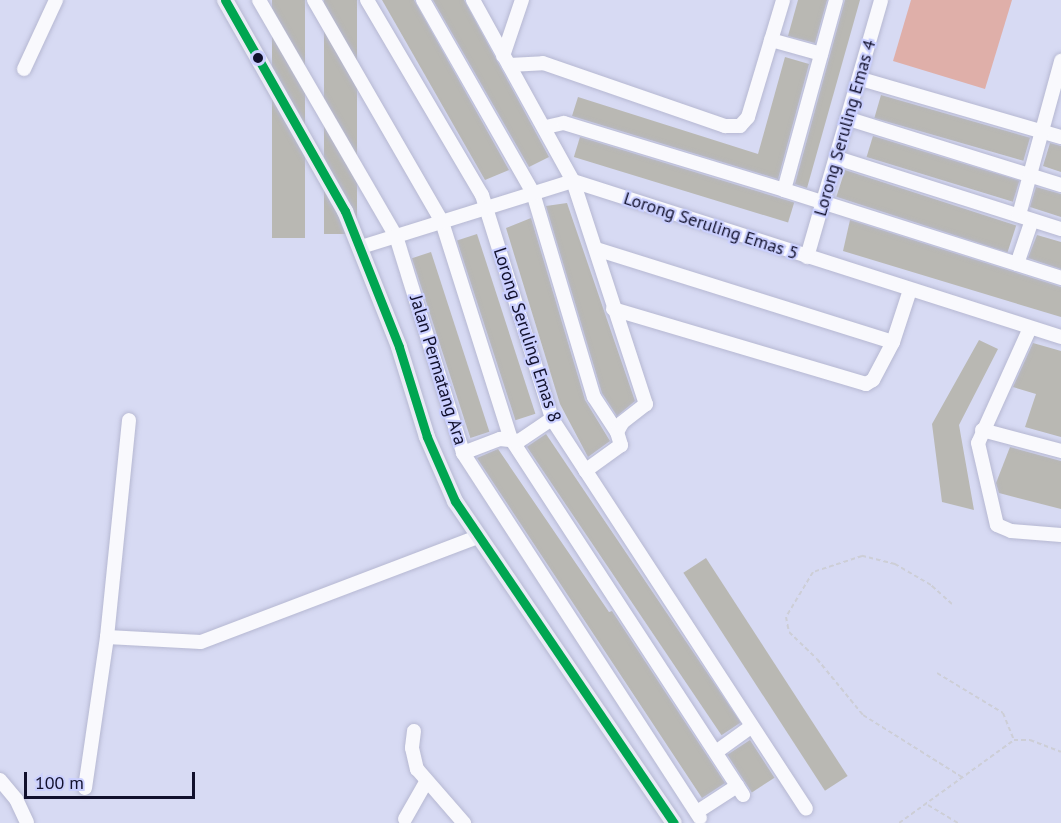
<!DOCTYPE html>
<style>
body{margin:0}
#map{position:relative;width:1061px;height:823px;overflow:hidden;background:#d7daf3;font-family:"PT Sans",sans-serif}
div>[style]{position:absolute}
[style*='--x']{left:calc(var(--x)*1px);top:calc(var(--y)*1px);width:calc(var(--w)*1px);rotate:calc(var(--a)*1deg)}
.green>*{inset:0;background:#dfafa9}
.building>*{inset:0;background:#b9b8b3;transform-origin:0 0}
.path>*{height:2px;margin-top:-1px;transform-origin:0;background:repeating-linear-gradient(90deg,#cdced6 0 4.5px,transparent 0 7.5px)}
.roads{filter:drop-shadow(0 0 2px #b6b8d2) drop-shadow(0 0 2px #b6b8d2)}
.minor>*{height:14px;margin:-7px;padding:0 7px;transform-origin:7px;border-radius:7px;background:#f9f9fd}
.major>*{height:16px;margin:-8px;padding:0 8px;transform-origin:8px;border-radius:8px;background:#eaebf6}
.bus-1>*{height:9px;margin:-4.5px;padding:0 4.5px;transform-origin:4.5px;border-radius:4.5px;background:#00a651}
.dots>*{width:16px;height:16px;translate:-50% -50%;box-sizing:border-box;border:3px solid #cbd0ff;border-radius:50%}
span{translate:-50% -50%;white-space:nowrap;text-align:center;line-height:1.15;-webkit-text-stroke:4.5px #cbd0ff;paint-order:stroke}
.street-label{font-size:18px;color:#11102c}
.scale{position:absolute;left:24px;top:772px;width:171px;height:27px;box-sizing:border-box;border:3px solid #11102c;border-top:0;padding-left:8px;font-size:18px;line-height:21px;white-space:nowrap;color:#11102c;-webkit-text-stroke:4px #cbd0ff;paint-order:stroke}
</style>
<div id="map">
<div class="green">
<i style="clip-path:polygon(911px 0,1012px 0,985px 89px,893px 61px)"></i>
</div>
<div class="building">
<i style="left:272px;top:0;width:33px;height:238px"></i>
<i style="left:324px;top:0;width:33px;height:234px"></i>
<i style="clip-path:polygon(382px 0,414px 0,509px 170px,485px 180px)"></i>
<i style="clip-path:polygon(433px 0,464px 0,549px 157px,529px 167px)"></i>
<i style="clip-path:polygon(798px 0,827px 0,815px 43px,788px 36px)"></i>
<i style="clip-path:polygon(845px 0,860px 0,807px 188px,795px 184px)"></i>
<i style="clip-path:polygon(785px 57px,809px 64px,778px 179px,572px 116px,578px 97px,758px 154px)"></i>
<i style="left:881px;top:95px;width:155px;height:24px;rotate:16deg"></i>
<i style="left:873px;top:136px;width:153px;height:22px;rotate:17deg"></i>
<i style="left:580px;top:137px;width:224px;height:21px;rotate:17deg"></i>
<i style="clip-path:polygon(1050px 143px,1061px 146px,1061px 172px,1043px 166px)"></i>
<i style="left:845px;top:170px;width:180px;height:28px;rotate:18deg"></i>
<i style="clip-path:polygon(1036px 187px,1061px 194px,1061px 217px,1030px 207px)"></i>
<i style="clip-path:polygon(567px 203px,635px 401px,617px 416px,602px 393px,546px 206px)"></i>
<i style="clip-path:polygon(531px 218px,585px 400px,610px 441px,588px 457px,560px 404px,506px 228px)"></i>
<i style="clip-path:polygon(850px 220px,1061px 287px,1061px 317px,843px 251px)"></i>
<i style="left:477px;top:234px;width:189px;height:21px;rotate:72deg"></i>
<i style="clip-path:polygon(1037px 235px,1061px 242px,1061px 269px,1028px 258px)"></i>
<i style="left:431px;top:252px;width:189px;height:20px;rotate:72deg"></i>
<i style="clip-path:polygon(979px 340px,998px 349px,959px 425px,974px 510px,942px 502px,932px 424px)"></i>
<i style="clip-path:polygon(1033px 343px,1061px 351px,1061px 437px,1025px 427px,1036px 394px,1013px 387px)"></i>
<i style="left:546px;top:434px;width:348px;height:23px;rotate:56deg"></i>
<i style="clip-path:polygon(1010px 447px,1061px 461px,1061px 509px,999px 493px,996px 483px)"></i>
<i style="clip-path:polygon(498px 449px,609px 612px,612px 611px,725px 783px,702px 798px,477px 458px)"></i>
<i style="left:706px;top:558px;width:260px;height:27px;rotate:57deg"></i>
<i style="left:750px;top:740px;width:45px;height:27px;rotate:57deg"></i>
</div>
<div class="path">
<i style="--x:952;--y:604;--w:28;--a:-138"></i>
<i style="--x:931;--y:585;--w:42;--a:-149.7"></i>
<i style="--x:895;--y:564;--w:34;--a:-166"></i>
<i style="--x:862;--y:556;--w:52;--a:161.9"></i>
<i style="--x:813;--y:572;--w:52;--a:121"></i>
<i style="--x:786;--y:617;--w:15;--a:79"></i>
<i style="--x:789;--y:632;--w:39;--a:44"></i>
<i style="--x:817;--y:659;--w:72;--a:50.6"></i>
<i style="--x:863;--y:715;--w:120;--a:32.1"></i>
<i style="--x:937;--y:673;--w:77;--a:31.2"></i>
<i style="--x:1003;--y:713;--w:29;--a:68"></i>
<i style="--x:928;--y:805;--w:35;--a:31"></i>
<i style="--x:899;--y:823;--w:142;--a:-35.8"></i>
<i style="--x:1014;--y:740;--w:16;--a:0"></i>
<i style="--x:1030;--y:740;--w:33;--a:21"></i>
</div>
<div class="roads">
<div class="minor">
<i style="--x:259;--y:0;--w:273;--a:59.9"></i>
<i style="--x:396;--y:236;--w:227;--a:72.8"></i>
<i style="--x:463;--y:453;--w:435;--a:57"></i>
<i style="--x:314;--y:0;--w:256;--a:60"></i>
<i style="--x:442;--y:222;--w:228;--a:72.4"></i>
<i style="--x:511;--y:439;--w:425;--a:56.9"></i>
<i style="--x:367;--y:0;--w:226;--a:59.5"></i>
<i style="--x:482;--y:195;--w:235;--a:72.6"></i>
<i style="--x:552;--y:419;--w:465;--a:56.9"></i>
<i style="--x:423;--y:0;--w:222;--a:60.3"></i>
<i style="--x:533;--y:193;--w:213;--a:73.4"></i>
<i style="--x:594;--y:397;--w:42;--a:56.7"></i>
<i style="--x:473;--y:0;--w:207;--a:61.1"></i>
<i style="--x:573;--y:181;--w:235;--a:71.9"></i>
<i style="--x:646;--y:404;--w:31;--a:142"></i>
<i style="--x:622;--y:423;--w:10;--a:119"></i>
<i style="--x:617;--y:432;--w:14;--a:73"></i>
<i style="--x:621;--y:445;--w:44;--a:144.2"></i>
<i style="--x:771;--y:40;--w:52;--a:15.6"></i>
<i style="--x:503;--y:56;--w:59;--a:-71.3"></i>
<i style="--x:509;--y:65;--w:34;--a:-3"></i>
<i style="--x:543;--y:63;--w:193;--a:19.1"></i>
<i style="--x:725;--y:126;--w:15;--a:0"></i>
<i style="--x:740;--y:126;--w:12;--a:-48"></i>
<i style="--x:748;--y:117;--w:122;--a:-73.3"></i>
<i style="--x:24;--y:69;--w:76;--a:-65.1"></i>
<i style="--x:861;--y:79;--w:208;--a:16.2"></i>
<i style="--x:849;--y:119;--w:222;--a:17.3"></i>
<i style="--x:546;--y:127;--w:18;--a:-13"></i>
<i style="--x:564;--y:123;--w:230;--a:16.9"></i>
<i style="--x:784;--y:190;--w:197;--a:-74.7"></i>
<i style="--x:837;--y:158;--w:235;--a:17.6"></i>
<i style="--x:784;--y:190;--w:291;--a:17.6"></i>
<i style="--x:1019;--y:215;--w:160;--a:-74.7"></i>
<i style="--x:361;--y:247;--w:222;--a:-17.3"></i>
<i style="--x:573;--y:181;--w:512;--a:17.73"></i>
<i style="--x:596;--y:249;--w:311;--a:17.4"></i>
<i style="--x:807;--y:257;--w:267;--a:-73.9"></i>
<i style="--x:1017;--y:264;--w:46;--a:-71.2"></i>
<i style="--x:613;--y:309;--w:264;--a:16.5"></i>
<i style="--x:866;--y:384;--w:8;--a:-30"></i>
<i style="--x:873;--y:380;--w:43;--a:-62.2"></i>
<i style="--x:893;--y:342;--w:55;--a:-71.9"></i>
<i style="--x:1030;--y:328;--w:126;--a:114.3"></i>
<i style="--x:978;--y:443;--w:84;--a:77"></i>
<i style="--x:997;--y:525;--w:15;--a:23"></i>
<i style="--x:1011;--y:531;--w:50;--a:4.6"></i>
<i style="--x:982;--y:430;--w:82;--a:14.9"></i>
<i style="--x:463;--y:453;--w:40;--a:-21"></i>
<i style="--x:500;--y:439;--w:19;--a:6"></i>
<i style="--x:519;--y:441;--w:40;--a:-34"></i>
<i style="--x:107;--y:637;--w:94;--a:3"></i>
<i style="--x:201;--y:642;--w:296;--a:-20.8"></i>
<i style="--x:414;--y:731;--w:17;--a:97"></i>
<i style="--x:412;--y:748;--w:22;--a:77"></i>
<i style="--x:417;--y:769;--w:72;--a:49"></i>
<i style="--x:716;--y:752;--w:44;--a:-35.8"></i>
<i style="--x:0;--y:780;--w:25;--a:50"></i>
<i style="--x:16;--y:799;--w:26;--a:65"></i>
<i style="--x:85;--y:788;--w:153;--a:-81.7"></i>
<i style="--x:107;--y:637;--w:218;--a:-84.2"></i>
<i style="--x:697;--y:812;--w:48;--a:-33"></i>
<i style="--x:405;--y:819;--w:43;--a:-60.4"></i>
</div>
<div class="major">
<i style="--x:225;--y:0;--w:243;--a:60.4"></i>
<i style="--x:345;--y:211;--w:146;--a:68.3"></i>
<i style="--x:399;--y:347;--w:94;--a:72.7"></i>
<i style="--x:427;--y:437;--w:70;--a:66.4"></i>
<i style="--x:455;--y:501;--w:389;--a:55.8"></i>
</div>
</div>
<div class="bus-1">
<i style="--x:225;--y:0;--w:243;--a:60.4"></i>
<i style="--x:345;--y:211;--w:146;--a:68.3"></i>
<i style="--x:399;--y:347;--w:94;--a:72.7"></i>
<i style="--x:427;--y:437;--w:70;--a:66.4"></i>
<i style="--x:455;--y:501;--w:389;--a:55.8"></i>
</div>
<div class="dots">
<i style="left:258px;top:58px;background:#11102c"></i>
</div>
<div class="street-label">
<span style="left:845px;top:128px;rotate:-74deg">Lorong Seruling Emas 4</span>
<span style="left:711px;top:226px;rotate:18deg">Lorong Seruling Emas 5</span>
<span style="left:527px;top:335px;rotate:72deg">Lorong Seruling Emas 8</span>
<span style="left:438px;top:370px;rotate:73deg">Jalan Permatang Ara</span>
</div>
<div class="scale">100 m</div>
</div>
